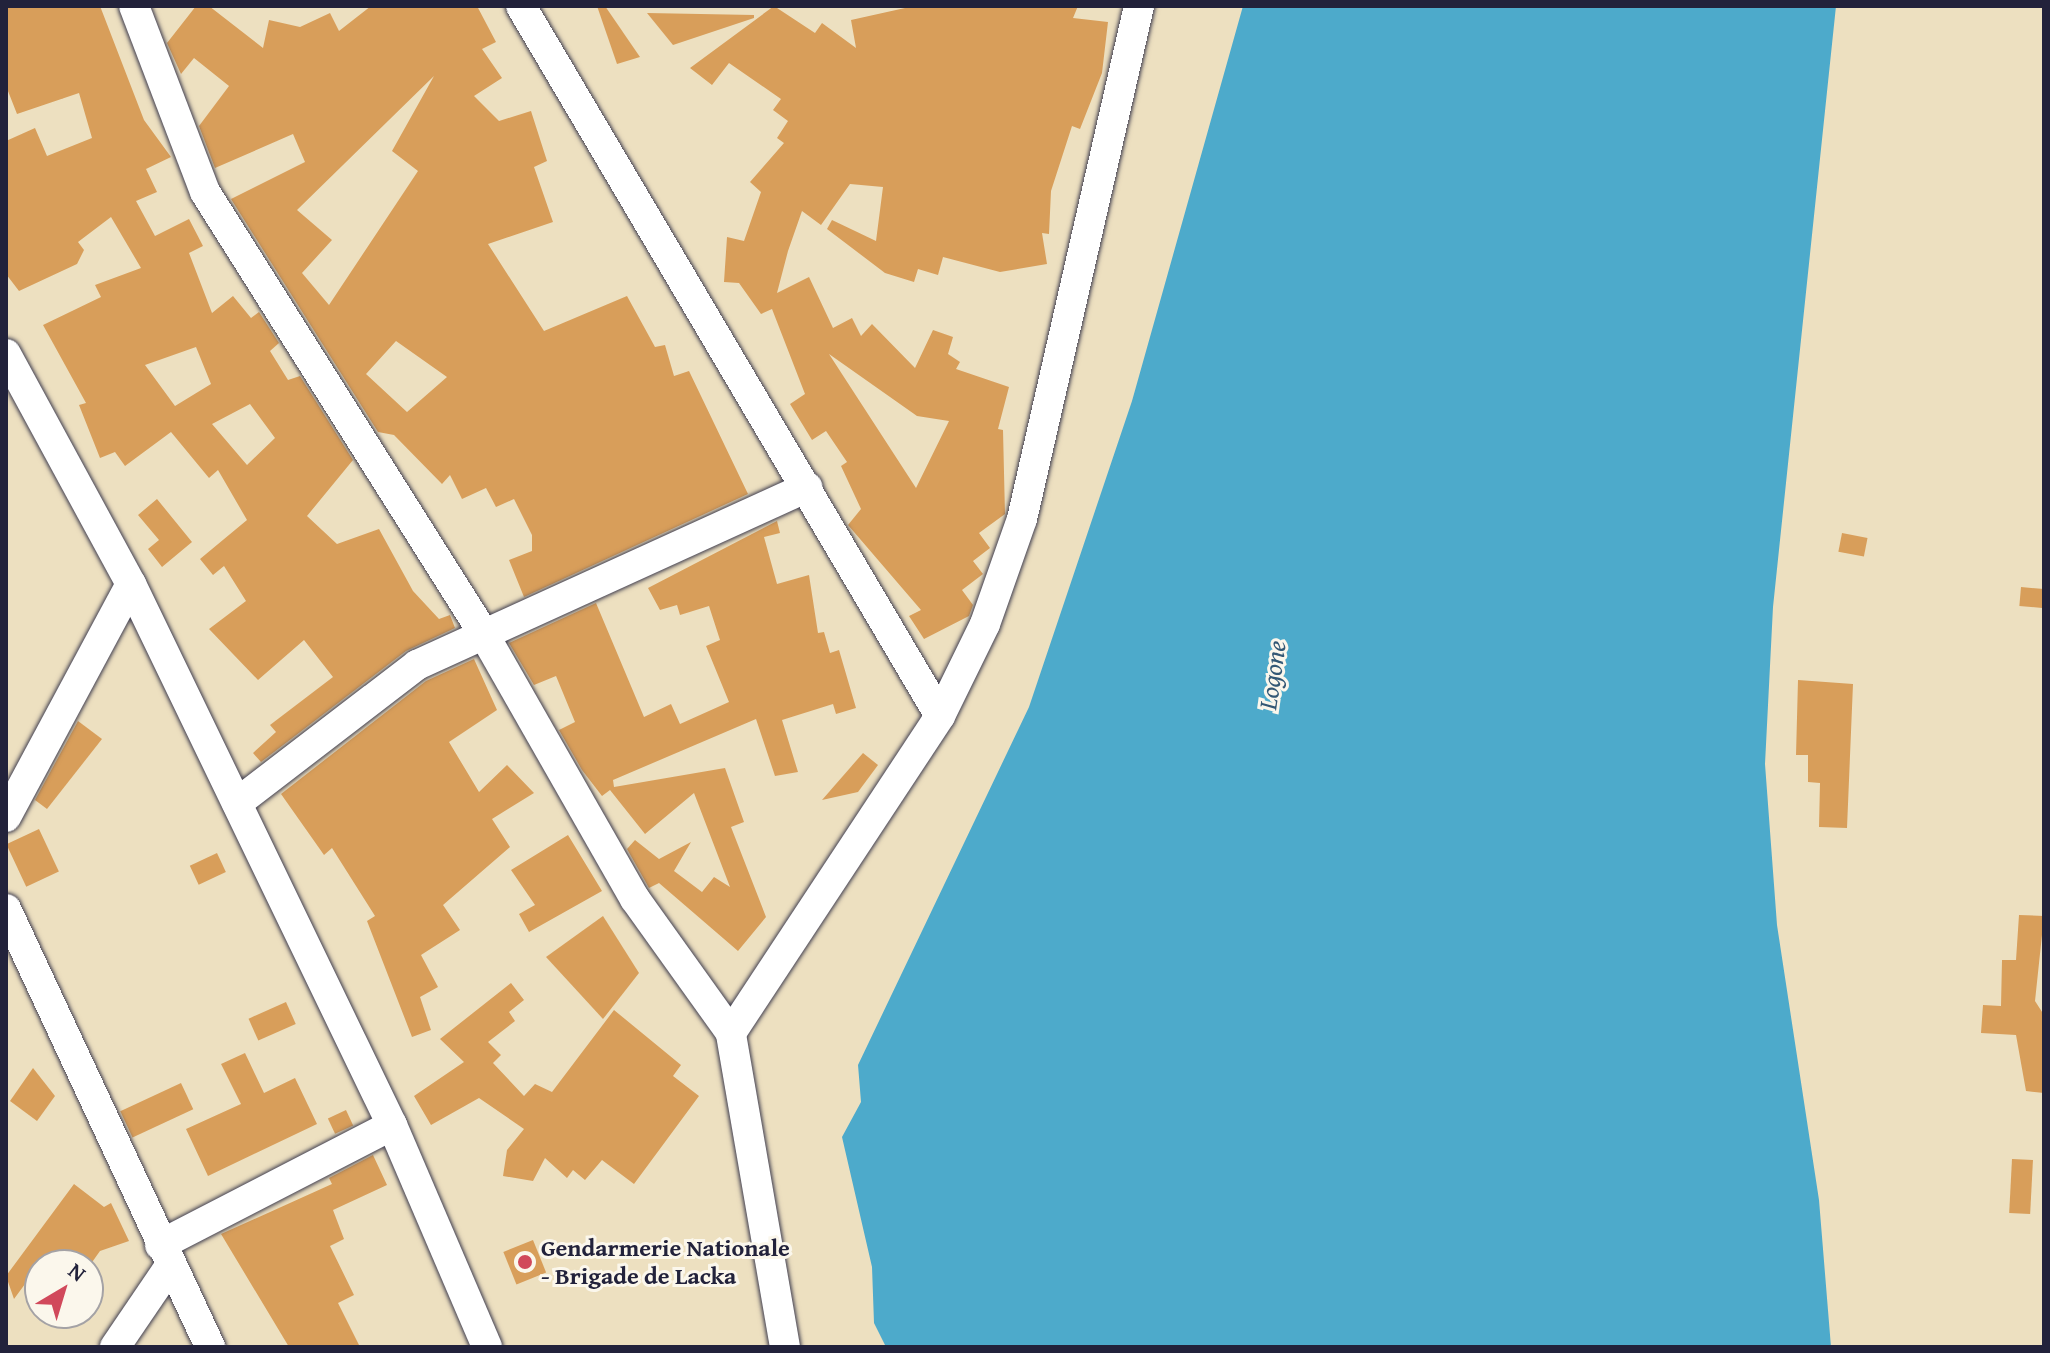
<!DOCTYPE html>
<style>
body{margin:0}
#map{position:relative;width:2050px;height:1353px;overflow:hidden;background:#ede0c0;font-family:"Gentium Book Plus",serif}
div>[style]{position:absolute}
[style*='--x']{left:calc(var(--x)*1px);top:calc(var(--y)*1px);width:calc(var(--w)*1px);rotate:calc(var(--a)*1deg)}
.water>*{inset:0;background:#4daacb}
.building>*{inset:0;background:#d89e5a;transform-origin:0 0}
.roads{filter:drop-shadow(0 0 2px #403e4f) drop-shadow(0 0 2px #403e4f)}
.street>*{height:30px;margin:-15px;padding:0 15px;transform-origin:15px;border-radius:15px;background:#fff}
.dots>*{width:22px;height:22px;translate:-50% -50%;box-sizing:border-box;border:4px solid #fbf7ec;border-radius:50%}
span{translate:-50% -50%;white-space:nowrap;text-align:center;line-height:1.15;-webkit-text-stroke:6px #fbf7ec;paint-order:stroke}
.poi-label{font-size:24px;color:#22223b;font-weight:700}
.left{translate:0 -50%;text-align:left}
.water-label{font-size:26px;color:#335875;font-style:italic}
.frame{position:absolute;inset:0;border:8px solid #22223b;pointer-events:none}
.north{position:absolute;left:24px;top:1249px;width:80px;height:80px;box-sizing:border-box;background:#fbf7ec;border:2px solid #a4a2a5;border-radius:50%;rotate:38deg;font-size:22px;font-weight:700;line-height:32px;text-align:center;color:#22223b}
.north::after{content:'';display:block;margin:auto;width:28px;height:36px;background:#d1495b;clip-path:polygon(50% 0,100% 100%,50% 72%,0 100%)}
</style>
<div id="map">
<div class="water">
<i style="clip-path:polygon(1243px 6px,1836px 6px,1773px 607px,1765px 764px,1777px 925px,1819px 1200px,1831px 1347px,886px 1347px,874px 1323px,872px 1267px,842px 1137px,861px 1102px,858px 1065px,1029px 707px,1132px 401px)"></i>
</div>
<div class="building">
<i style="clip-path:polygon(evenodd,6px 6px,100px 6px,144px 120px,171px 157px,146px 169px,157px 192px,136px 201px,155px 236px,189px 219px,203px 246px,189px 253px,212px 313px,233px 296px,251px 318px,259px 312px,279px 343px,270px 351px,288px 380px,300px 376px,353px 460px,307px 516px,337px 544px,379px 529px,413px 591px,439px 619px,450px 615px,455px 628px,406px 651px,261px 762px,253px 753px,276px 732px,270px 725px,333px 677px,304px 640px,258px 680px,209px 629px,246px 601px,224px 566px,213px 575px,200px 559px,247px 520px,218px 470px,209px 478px,171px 432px,125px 466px,115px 452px,100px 458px,79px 405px,86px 403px,43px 325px,101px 297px,95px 285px,141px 268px,111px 217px,78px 242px,84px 250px,77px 264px,19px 291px,6px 274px,6px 141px,35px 128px,47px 156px,92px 138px,79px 93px,17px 114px,6px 86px,6px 6px,196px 347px,211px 384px,175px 406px,145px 365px,196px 347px,6px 6px,250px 404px,275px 438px,247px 465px,212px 424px,250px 404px)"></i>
<i style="clip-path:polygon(evenodd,196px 6px,209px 6px,263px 48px,269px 20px,300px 27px,330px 13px,339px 31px,371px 6px,477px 6px,496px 42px,482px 49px,502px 78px,474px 96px,499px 121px,531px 111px,547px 161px,534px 167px,553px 222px,488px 244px,544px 331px,627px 296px,655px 347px,665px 345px,674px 376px,689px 371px,748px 494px,524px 597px,509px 560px,532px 551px,532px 535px,514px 499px,496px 507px,486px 488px,462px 499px,450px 475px,442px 484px,394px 435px,378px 432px,231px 199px,305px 162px,293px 134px,215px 168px,199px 126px,229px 86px,194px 58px,181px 74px,167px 43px,196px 6px,434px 76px,392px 151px,418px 171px,329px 305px,302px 273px,332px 240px,297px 210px,434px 76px,196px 6px,396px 341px,447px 377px,407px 412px,366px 374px,396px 341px)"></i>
<i style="clip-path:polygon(597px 6px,605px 6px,640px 57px,617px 64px)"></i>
<i style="clip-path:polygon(evenodd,774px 6px,815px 33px,822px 23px,856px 48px,851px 20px,914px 6px,1078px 6px,1073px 18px,1108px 22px,1102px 73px,1080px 129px,1072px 126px,1051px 191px,1049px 234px,1042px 233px,1047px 264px,1000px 272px,943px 257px,938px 275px,918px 269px,914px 282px,885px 273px,827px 229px,832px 220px,876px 241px,883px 187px,850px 184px,821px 225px,802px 211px,788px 251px,777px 293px,809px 277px,833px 328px,852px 318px,861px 336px,872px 324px,915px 368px,933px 330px,953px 337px,948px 354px,960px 362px,956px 369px,1009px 387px,998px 429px,1003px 430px,1005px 514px,979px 533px,990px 548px,973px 561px,983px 574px,962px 590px,973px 605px,969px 616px,924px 639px,909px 616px,921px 610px,848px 525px,861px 509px,841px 466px,847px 462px,826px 431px,812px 440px,790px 404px,805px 394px,772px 309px,761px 314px,739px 283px,724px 282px,727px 237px,744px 241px,761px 192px,750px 182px,784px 143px,777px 138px,788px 121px,773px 110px,781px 99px,729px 63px,712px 85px,690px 68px,774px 6px,829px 354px,917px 416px,949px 421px,916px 488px,829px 354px)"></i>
<i style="clip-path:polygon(647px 13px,754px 15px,754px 18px,673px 45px)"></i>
<i style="clip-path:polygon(157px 499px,192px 542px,162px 567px,148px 549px,159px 540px,138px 515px)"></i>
<i style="clip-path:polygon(777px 521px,780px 533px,764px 537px,777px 584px,809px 575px,818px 633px,824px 632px,830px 653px,839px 650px,856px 708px,836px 714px,833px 704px,782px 720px,798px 772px,775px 776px,756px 719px,613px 780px,614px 787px,725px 768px,744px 822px,731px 827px,766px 917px,738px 951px,659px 883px,649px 888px,627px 849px,635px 840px,659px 859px,691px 842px,674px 871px,702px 892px,714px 877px,730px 887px,694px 793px,645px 834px,610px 790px,602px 796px,582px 770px,559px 730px,575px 722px,556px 676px,534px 685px,509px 643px,596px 603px,644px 717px,671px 704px,680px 724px,729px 702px,706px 646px,720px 640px,709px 606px,680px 615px,677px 605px,660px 610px,648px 588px)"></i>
<i style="left:1842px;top:533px;width:26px;height:19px;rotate:11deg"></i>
<i style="left:2021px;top:587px;width:23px;height:19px;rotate:5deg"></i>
<i style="clip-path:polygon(474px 659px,497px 710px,449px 742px,479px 792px,507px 765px,534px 793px,492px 819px,510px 847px,443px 905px,460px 930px,421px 955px,438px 987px,420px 997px,431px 1030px,412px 1037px,367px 921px,375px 916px,332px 848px,324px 855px,281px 794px,426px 681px)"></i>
<i style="clip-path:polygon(1798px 680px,1853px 684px,1847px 828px,1819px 827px,1820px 783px,1808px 782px,1808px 755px,1796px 755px)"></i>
<i style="clip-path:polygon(78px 721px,102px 739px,47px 809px,35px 800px)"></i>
<i style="clip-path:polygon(863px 753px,878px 765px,858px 792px,822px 800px)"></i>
<i style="left:39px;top:829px;width:47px;height:36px;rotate:65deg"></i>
<i style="clip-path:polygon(568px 835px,602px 891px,529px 932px,519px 914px,535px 905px,511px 870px)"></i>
<i style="left:217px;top:853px;width:21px;height:30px;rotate:65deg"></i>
<i style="clip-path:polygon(2019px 915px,2044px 916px,2035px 1001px,2044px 1015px,2044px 1093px,2026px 1091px,2016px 1035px,1981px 1033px,1983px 1005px,2001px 1006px,2002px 960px,2016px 960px)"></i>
<i style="clip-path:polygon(603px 916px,639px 973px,603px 1019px,546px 957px)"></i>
<i style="clip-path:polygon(511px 983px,524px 1000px,509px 1012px,515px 1021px,488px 1042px,501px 1055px,493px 1063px,524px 1096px,535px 1084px,552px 1092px,614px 1010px,681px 1065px,673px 1076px,699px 1096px,634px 1184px,602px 1160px,585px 1180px,573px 1170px,567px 1178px,545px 1158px,533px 1181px,503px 1176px,507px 1150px,524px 1129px,479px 1098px,431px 1125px,414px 1096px,464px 1062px,440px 1039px)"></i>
<i style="left:286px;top:1002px;width:24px;height:41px;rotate:66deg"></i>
<i style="clip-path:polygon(245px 1053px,264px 1093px,295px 1078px,317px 1124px,208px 1176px,186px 1129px,241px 1104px,221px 1064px)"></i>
<i style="clip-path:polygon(33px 1068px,55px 1096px,37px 1121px,10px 1101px)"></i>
<i style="left:181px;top:1083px;width:29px;height:67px;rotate:65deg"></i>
<i style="left:346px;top:1110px;width:17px;height:20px;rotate:65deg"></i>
<i style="clip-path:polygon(373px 1155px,387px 1185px,333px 1210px,344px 1239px,330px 1246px,354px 1295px,338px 1303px,360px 1347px,289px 1347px,221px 1234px,332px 1184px,329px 1178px)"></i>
<i style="left:2012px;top:1159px;width:21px;height:54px;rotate:3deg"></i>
<i style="clip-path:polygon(74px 1184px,104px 1207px,111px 1203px,129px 1241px,100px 1251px,90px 1265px,39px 1265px,14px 1299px,6px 1276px)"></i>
<i style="left:533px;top:1240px;width:35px;height:32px;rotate:68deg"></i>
</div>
<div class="roads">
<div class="street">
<i style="--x:134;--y:6;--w:199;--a:69.1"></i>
<i style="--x:205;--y:192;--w:519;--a:57.75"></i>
<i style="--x:482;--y:631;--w:309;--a:60.3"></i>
<i style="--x:635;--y:899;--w:165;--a:54.4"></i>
<i style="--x:521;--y:6;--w:824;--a:59.45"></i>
<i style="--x:6;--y:354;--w:262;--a:61.5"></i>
<i style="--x:131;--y:584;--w:601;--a:64.25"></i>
<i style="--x:392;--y:1125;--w:241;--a:66.8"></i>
<i style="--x:237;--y:803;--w:227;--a:-37.5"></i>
<i style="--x:417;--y:665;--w:429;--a:-24.5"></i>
<i style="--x:6;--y:817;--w:264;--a:-61.8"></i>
<i style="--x:6;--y:909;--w:483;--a:65"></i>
<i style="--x:160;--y:1245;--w:261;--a:-27.3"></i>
<i style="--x:115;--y:1347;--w:98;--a:-55.8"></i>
<i style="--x:785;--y:1347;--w:319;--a:-99.8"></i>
<i style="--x:731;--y:1033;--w:380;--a:-56.6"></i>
<i style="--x:940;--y:716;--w:102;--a:-63.9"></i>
<i style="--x:985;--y:624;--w:111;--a:-70.6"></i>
<i style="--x:1022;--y:519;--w:526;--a:-77.15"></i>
</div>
</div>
<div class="dots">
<i style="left:525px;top:1262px;background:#d1495b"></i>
</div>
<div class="poi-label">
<span class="left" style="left:541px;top:1262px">Gendarmerie Nationale<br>- Brigade de Lacka</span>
</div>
<div class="water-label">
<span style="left:1272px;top:675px;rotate:-82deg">Logone</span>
</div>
<div class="frame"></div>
<div class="north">N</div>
</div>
